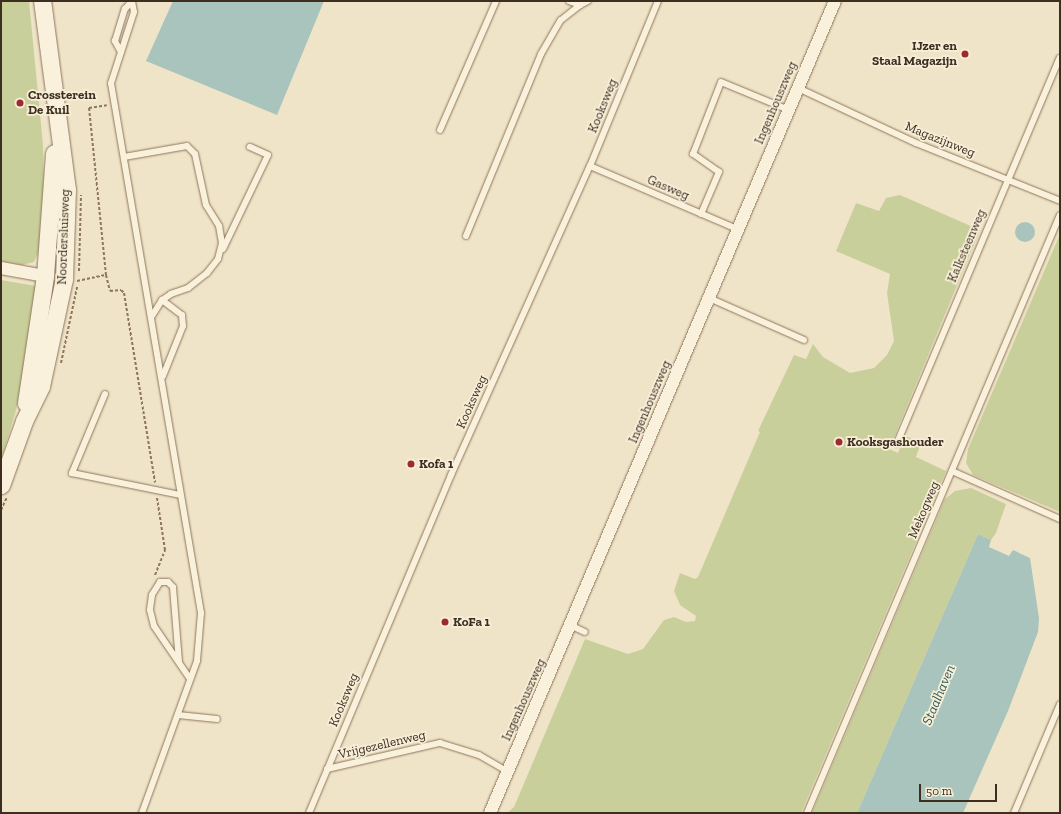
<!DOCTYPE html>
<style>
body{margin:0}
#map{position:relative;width:1061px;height:814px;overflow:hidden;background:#f0e4c8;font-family:"Zilla Slab",serif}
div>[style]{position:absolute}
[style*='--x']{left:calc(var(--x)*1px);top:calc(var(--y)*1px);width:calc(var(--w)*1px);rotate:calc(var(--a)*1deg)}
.green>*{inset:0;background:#c9cf9b}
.water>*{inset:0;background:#a9c4bc}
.round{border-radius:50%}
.path>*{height:2px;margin-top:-1px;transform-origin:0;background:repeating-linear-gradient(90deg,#8d765c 0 3px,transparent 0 5px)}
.roads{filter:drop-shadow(0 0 1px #8d765c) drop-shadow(0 0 1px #8d765c)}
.lane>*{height:6px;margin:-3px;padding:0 3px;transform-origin:3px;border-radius:3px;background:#faf1dc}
.street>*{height:12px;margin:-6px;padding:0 6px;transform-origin:6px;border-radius:6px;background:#faf1dc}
.secondary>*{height:17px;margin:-8.5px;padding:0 8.5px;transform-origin:8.5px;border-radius:8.5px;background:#faf1dc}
.dots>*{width:11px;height:11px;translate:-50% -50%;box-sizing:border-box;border:2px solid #f7eed8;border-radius:50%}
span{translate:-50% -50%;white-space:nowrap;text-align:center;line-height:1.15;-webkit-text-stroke:3.5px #f7eed8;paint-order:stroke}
.poi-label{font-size:13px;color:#3d2e20;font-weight:700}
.right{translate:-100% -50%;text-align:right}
.left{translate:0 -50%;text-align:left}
.street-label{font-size:13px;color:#3d2e20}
.water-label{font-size:14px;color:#2f5d5a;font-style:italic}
.frame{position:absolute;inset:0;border:2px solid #3d2e20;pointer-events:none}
.scale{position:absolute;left:919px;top:784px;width:78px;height:18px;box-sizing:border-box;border:2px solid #3d2e20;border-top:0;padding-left:5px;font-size:12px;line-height:14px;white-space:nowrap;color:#3d2e20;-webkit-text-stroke:3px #f7eed8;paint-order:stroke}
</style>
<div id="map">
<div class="green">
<i style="clip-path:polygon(1px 1px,29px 1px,43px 145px,44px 190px,39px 250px,34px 262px,22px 265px,1px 261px)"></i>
<i style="clip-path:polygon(900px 195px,980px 230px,889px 449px,898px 453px,905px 436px,921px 443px,916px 457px,946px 471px,801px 813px,507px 813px,514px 807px,585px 639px,628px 654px,643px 649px,664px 620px,674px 617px,686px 622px,695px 621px,696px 616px,680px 605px,674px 591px,680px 573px,695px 579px,698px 577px,760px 432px,758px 431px,794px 355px,806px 359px,813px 344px,823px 357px,850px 373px,874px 368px,887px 355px,894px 341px,887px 293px,890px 274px,836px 251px,856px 203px,879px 211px,886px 198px)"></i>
<i style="clip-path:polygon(1060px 234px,1060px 512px,973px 475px,966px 463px,968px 449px)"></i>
<i style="clip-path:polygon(1px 280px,36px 286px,31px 334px,16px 410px,1px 460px)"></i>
<i style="clip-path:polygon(971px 488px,1006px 504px,996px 533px,991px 540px,978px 534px,857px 813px,812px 813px,945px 499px,955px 491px)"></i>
</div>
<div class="water">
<i style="clip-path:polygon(173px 1px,324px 1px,277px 115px,146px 61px)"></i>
<i class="round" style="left:1015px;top:222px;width:20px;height:20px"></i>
<i style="clip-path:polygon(978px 534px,991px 540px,989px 547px,1009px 556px,1013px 550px,1030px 558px,1039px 618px,1038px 632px,1008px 711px,963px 813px,857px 813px)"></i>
</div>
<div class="path">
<i style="--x:79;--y:271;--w:76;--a:-88.5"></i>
<i style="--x:106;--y:275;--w:168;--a:-95.8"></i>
<i style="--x:89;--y:108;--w:18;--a:-9"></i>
<i style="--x:77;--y:281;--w:30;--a:-12"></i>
<i style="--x:106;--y:275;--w:16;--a:76"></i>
<i style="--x:110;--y:291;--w:11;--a:-5"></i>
<i style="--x:121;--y:290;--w:4;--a:45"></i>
<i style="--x:124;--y:293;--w:192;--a:80.7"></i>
<i style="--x:61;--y:363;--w:78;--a:-78.1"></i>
<i style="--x:1;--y:510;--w:14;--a:-65"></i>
<i style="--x:155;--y:575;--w:27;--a:-68"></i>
<i style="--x:165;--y:550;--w:53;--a:-98.7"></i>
</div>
<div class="roads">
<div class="lane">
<i style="--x:569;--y:1;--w:12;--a:20"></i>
<i style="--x:580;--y:5;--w:9;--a:-27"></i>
<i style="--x:121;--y:52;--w:13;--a:-119"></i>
<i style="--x:115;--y:41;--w:34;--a:-73"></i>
<i style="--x:125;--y:9;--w:11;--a:-49"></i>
<i style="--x:132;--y:1;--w:11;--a:80"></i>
<i style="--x:134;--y:12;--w:75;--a:107.9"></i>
<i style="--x:111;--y:83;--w:538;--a:80.36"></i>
<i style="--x:201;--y:613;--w:48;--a:94.8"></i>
<i style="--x:197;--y:661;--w:162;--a:109.9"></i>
<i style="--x:798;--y:88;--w:130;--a:25"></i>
<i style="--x:916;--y:143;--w:155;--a:21.9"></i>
<i style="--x:440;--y:130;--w:141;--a:-66.5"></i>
<i style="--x:124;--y:157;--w:64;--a:-9.9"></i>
<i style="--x:187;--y:146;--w:11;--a:45"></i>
<i style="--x:195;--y:154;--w:52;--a:77.8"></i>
<i style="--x:206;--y:205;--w:25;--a:58"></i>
<i style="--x:219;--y:226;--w:17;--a:80"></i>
<i style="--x:222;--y:243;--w:16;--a:104"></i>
<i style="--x:218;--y:259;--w:18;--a:128"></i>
<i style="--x:207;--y:273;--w:24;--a:142"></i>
<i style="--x:188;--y:288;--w:18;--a:161"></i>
<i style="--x:171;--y:294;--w:11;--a:146"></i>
<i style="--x:590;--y:166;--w:160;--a:23.2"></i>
<i style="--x:701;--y:214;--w:46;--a:-66.8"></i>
<i style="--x:719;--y:172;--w:32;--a:-145"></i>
<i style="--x:693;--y:154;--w:77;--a:-68.7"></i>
<i style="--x:721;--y:82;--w:74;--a:22.4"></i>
<i style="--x:466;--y:236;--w:197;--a:-67.6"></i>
<i style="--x:541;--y:54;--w:39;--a:-60"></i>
<i style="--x:561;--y:20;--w:24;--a:-38"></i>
<i style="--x:223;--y:249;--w:104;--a:-64.4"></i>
<i style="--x:268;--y:155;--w:20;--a:-156"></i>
<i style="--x:709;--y:298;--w:104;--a:23.9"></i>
<i style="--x:152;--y:316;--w:19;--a:-58"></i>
<i style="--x:162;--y:300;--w:25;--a:37"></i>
<i style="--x:182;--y:315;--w:11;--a:85"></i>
<i style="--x:183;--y:326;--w:54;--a:111.8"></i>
<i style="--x:105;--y:394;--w:86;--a:112.7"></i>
<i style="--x:72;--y:473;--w:110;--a:11.5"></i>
<i style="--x:897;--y:443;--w:418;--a:-67.1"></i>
<i style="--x:952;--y:471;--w:118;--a:24"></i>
<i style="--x:572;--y:626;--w:14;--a:25"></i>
<i style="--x:179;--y:662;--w:75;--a:-94.6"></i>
<i style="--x:173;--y:587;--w:7;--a:-135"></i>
<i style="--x:168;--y:582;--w:8;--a:180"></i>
<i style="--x:160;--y:582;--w:15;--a:122"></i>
<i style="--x:152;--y:595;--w:15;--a:98"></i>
<i style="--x:150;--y:610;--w:16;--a:76"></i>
<i style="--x:154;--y:626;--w:64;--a:55.8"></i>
<i style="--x:178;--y:715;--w:39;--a:6"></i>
<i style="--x:327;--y:769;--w:116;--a:-13"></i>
<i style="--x:440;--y:743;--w:41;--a:17.1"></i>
<i style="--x:479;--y:755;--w:34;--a:30"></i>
<i style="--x:309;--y:813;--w:367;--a:-67.2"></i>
<i style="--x:451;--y:475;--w:339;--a:-65.8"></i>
<i style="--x:590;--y:166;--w:178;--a:-67.6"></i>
<i style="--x:807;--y:813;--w:649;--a:-67.07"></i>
<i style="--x:1014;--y:813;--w:118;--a:-67.1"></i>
</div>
<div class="street">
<i style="--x:1;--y:268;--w:45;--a:10.3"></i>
<i style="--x:490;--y:813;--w:882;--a:-66.98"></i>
</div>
<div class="secondary">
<i style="--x:26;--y:403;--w:128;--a:-81.5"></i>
<i style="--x:45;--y:276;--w:123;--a:-85.8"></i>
<i style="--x:1;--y:485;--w:68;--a:-70.2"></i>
<i style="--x:24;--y:421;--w:39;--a:-64"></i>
<i style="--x:41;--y:386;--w:109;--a:-77.9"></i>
<i style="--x:64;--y:279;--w:89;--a:-88.1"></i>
<i style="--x:67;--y:190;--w:191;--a:-97.5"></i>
</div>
</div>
<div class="dots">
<i style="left:965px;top:54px;background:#9e2a2b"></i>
<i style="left:20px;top:103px;background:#9e2a2b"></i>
<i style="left:839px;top:442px;background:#9e2a2b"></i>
<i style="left:411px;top:464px;background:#9e2a2b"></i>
<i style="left:445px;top:622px;background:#9e2a2b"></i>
</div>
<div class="poi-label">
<span class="right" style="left:957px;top:54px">IJzer en<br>Staal Magazijn</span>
<span class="left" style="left:28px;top:103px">Crossterein<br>De Kuil</span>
<span class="left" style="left:847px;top:442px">Kooksgashouder</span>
<span class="left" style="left:419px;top:464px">Kofa 1</span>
<span class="left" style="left:453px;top:622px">KoFa 1</span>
</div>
<div class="street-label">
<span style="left:776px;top:103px;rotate:-67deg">Ingenhouszweg</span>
<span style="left:603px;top:106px;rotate:-68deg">Kooksweg</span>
<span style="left:940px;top:140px;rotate:22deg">Magazijnweg</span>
<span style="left:668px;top:188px;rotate:23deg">Gasweg</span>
<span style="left:64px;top:237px;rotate:-88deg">Noordersluisweg</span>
<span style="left:967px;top:246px;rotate:-67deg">Kalksteenweg</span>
<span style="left:472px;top:402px;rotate:-66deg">Kooksweg</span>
<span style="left:650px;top:402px;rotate:-67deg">Ingenhouszweg</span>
<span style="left:924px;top:510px;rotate:-67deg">Mekogweg</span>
<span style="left:344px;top:700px;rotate:-67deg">Kooksweg</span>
<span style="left:524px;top:700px;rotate:-66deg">Ingenhouszweg</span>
<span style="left:382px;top:745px;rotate:-13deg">Vrijgezellenweg</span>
</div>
<div class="water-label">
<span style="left:939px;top:695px;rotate:-67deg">Staalhaven</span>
</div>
<div class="frame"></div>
<div class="scale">50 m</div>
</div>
